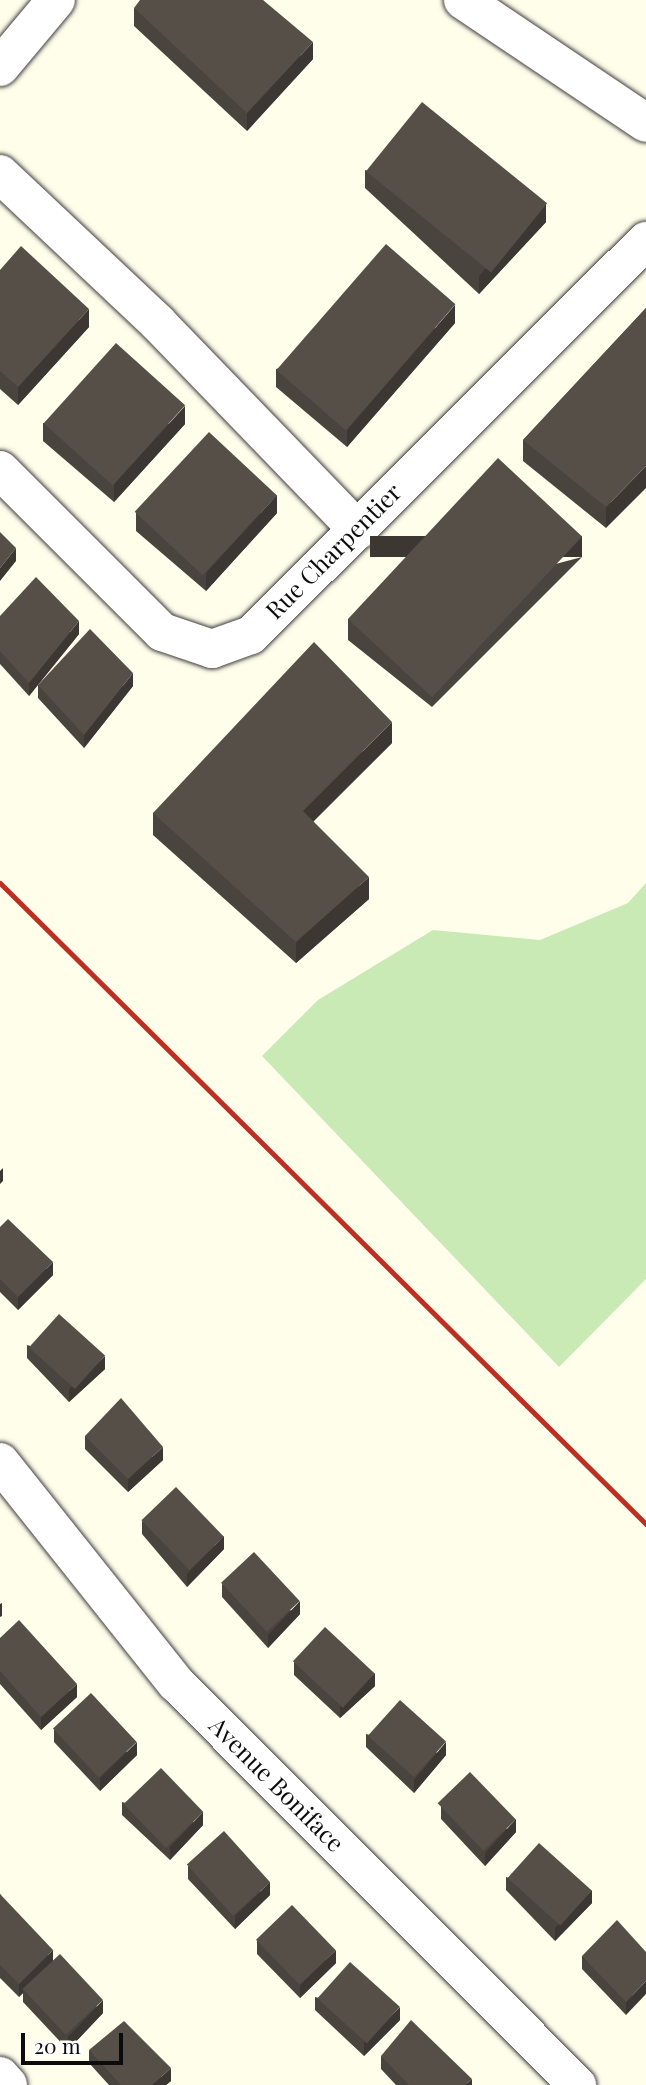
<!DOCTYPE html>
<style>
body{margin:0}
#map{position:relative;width:646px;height:2085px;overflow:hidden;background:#fffeeb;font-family:"Playfair Display",serif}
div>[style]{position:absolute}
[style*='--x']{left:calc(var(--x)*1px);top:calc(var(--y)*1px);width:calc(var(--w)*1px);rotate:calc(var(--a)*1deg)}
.green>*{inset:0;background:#c9e9b5}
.roads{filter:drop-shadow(0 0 2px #3f3f3f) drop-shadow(0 0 2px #3f3f3f)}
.minor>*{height:38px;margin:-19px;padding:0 19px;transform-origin:19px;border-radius:19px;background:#fff}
.rail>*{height:5px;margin:-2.5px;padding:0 2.5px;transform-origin:2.5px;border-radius:2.5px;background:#bd2f23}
.wall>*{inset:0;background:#49443e}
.shaded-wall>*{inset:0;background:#3c3732;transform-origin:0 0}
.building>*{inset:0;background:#554f48;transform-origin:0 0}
span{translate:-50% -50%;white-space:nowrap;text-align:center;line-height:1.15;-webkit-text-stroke:7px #fff;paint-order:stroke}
.street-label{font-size:24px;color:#0c0c0c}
.scale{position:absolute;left:21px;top:2033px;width:102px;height:32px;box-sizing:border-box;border:4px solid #0c0c0c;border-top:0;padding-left:9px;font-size:21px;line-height:24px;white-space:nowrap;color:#0c0c0c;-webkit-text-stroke:5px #fff;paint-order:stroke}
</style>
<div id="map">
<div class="green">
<i style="clip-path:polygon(646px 883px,646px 1279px,559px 1367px,262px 1056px,318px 1000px,433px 930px,540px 940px,628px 903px)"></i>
</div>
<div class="roads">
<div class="minor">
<i style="--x:463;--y:0;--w:220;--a:33.9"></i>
<i style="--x:0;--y:67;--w:87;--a:-50.1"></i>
<i style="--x:0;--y:174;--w:217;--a:43.3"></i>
<i style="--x:158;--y:323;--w:288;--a:46"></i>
<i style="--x:0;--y:470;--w:229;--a:45"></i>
<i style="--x:162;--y:632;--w:53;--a:18.8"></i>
<i style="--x:212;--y:649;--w:41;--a:-19.7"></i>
<i style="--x:251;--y:635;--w:558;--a:-44.93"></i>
<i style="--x:0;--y:1462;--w:283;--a:51.5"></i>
<i style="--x:176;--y:1683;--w:568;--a:45.07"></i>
<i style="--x:0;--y:2076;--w:12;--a:48"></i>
</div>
</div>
<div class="rail">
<i style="--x:0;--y:883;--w:910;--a:44.78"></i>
</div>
<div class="wall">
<i style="clip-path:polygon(134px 8px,313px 59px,247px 131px,134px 26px)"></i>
<i style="clip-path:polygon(365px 170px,546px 222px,479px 294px,365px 188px)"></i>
<i style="clip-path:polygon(0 270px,89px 327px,18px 405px,0 389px)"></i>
<i style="clip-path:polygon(646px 308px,606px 528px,523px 461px,523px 440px)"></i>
<i style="clip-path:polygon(455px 323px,347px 447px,276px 387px,276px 369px)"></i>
<i style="clip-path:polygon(43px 423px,185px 424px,114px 502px,43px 441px)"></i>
<i style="clip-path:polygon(136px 513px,277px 513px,206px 591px,136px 531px)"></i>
<i style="clip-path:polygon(582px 557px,432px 707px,348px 640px,348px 619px)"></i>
<i style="clip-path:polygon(0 616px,79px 634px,29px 696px,0 664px)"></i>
<i style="clip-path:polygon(38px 685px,133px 686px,84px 748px,38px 698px)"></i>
<i style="clip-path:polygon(392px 743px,313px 821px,369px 899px,296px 963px,153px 835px,153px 813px)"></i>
<i style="clip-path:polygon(0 1227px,53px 1275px,18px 1310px,0 1292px)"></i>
<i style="clip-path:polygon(27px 1345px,105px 1369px,69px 1402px,27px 1358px)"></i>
<i style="clip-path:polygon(85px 1436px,163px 1460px,128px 1492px,85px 1449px)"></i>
<i style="clip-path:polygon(142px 1521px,224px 1549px,187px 1587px,142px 1534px)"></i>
<i style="clip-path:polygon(222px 1584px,300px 1614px,268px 1648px,222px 1597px)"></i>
<i style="clip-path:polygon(0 1638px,77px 1697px,41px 1730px,0 1684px)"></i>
<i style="clip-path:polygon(294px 1662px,375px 1686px,340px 1718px,294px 1675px)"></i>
<i style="clip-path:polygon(54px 1729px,137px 1755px,100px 1791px,54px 1742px)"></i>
<i style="clip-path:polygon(366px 1734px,446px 1755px,414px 1793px,366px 1747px)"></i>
<i style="clip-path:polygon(122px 1802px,203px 1825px,170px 1860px,122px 1815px)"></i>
<i style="clip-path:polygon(441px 1806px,516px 1832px,485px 1866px,441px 1819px)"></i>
<i style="clip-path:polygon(188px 1866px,270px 1895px,235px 1929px,188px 1879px)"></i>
<i style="clip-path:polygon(506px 1877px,592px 1903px,555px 1941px,506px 1890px)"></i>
<i style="clip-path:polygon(0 1894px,53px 1961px,103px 2013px,68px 2050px,23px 2002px,23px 1993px,19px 1997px,0 1978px)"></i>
<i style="clip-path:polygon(257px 1941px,336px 1963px,300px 1998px,257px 1954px)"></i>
<i style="clip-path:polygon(646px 1952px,626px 2015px,582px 1969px,582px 1956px)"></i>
<i style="clip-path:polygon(315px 1997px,400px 2020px,364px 2056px,315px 2010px)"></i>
<i style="clip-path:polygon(89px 2050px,171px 2081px,166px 2085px,109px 2085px,89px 2063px)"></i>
<i style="clip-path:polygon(381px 2056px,472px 2085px,396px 2085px,381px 2069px)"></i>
</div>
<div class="shaded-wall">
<i style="clip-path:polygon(313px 42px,313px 59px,247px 131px,247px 113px)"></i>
<i style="clip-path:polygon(546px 204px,546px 222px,479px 294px,479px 276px)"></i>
<i style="clip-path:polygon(455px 305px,455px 323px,347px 447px,347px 430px)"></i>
<i style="clip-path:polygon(89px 309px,89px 327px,18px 405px,18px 387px)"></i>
<i style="clip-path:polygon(185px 406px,185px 424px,114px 502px,114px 484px)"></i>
<i style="clip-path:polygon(646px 466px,646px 488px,606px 528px,606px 507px)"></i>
<i style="clip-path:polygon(277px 495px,277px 513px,206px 591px,206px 573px)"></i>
<i style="left:582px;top:536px;width:21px;height:212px;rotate:90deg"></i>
<i style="clip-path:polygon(16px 548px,16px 561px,0 581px,0 568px)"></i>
<i style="clip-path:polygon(79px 621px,79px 634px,29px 696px,29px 683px)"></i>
<i style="clip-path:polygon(133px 673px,133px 686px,84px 748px,84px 735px)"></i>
<i style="clip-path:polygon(392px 722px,392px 743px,303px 832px,303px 811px)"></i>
<i style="clip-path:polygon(369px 877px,369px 899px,296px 963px,296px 942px)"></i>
<i style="clip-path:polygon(3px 1168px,3px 1181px,0 1184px,0 1171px)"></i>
<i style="clip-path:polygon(53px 1262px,53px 1275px,18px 1310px,18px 1297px)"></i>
<i style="clip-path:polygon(105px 1356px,105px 1369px,69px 1402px,69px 1389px)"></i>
<i style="clip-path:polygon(163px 1447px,163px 1460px,128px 1492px,128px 1479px)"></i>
<i style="clip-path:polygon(224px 1536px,224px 1549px,187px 1587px,187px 1574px)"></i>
<i style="clip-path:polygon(300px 1601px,300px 1614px,268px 1648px,268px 1635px)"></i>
<i style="clip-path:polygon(2px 1603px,2px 1616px,0 1617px,0 1604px)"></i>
<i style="clip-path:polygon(375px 1673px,375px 1686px,340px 1718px,340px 1705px)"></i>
<i style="clip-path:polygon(77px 1684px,77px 1697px,41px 1730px,41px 1717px)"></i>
<i style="clip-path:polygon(137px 1742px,137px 1755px,100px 1791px,100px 1778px)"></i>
<i style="clip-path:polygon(446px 1742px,446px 1755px,414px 1793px,414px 1780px)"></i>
<i style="clip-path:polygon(203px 1812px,203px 1825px,170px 1860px,170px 1847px)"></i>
<i style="clip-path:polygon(516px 1819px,516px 1832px,485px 1866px,485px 1853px)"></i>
<i style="clip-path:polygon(270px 1882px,270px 1895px,235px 1929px,235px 1916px)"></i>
<i style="clip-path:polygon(592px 1890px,592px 1903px,555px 1941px,555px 1928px)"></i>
<i style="clip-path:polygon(53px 1950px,53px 1963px,23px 1989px,23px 1993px,19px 1997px,19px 1984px)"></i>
<i style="clip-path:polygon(336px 1950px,336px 1963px,300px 1998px,300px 1984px)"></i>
<i style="clip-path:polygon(646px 1981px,646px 1994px,626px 2015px,626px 2002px)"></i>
<i style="clip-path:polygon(103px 2000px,103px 2013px,68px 2050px,68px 2037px)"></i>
<i style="clip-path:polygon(400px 2007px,400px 2020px,364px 2056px,364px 2043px)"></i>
<i style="clip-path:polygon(171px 2068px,171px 2081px,166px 2085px,152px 2085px)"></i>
<i style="clip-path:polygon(472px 2079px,472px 2085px,465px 2085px)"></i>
</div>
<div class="building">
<i style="clip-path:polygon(140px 0,263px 0,313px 42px,247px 113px,134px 8px)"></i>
<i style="left:422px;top:102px;width:161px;height:89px;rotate:39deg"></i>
<i style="left:386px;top:244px;width:92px;height:167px;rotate:41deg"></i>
<i style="clip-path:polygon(21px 246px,89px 309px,18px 387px,0 371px,0 270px)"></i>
<i style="clip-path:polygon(646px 308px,646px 466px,606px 507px,523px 440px)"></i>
<i style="left:116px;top:343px;width:93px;height:108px;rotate:42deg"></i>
<i style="left:209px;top:432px;width:93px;height:109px;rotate:43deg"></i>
<i style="left:498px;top:458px;width:115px;height:220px;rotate:43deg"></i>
<i style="clip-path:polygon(0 532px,16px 548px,0 568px)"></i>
<i style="clip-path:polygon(36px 577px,79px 621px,29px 683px,0 651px,0 616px)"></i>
<i style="clip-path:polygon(90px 629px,133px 673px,84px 735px,38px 685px)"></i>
<i style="clip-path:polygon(314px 642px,392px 722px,303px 811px,369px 877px,296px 942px,153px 813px)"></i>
<i style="clip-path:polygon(8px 1219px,53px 1262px,18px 1297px,0 1279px,0 1227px)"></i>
<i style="left:59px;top:1314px;width:62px;height:45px;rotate:42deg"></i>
<i style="clip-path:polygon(121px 1398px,163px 1447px,128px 1479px,85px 1436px)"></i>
<i style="left:176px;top:1487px;width:69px;height:48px;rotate:46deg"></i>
<i style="left:254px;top:1552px;width:67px;height:45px;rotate:47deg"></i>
<i style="clip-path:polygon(19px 1620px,77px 1684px,41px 1717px,0 1671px,0 1638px)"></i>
<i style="left:325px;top:1627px;width:68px;height:47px;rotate:43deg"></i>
<i style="left:91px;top:1693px;width:67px;height:52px;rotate:47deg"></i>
<i style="left:400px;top:1700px;width:62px;height:48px;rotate:42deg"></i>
<i style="left:161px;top:1768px;width:61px;height:52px;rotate:46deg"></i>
<i style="left:470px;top:1772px;width:66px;height:45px;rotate:46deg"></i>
<i style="left:224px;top:1831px;width:69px;height:50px;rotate:48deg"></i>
<i style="left:539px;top:1843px;width:71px;height:47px;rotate:42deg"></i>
<i style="clip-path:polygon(0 1894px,53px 1950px,19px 1984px,0 1965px)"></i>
<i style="left:292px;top:1905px;width:63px;height:50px;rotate:46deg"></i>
<i style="clip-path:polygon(617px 1920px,646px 1952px,646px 1981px,626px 2002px,582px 1956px)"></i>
<i style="left:60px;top:1954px;width:63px;height:51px;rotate:47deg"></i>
<i style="left:350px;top:1962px;width:67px;height:49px;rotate:42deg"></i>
<i style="clip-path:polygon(411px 2020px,472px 2079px,465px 2085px,409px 2085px,381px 2056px)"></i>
<i style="clip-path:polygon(124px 2021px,171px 2068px,152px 2085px,121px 2085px,89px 2050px)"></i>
</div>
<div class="street-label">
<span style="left:333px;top:551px;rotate:-45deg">Rue Charpentier</span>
<span style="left:277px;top:1784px;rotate:45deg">Avenue Boniface</span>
</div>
<div class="scale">20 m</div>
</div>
